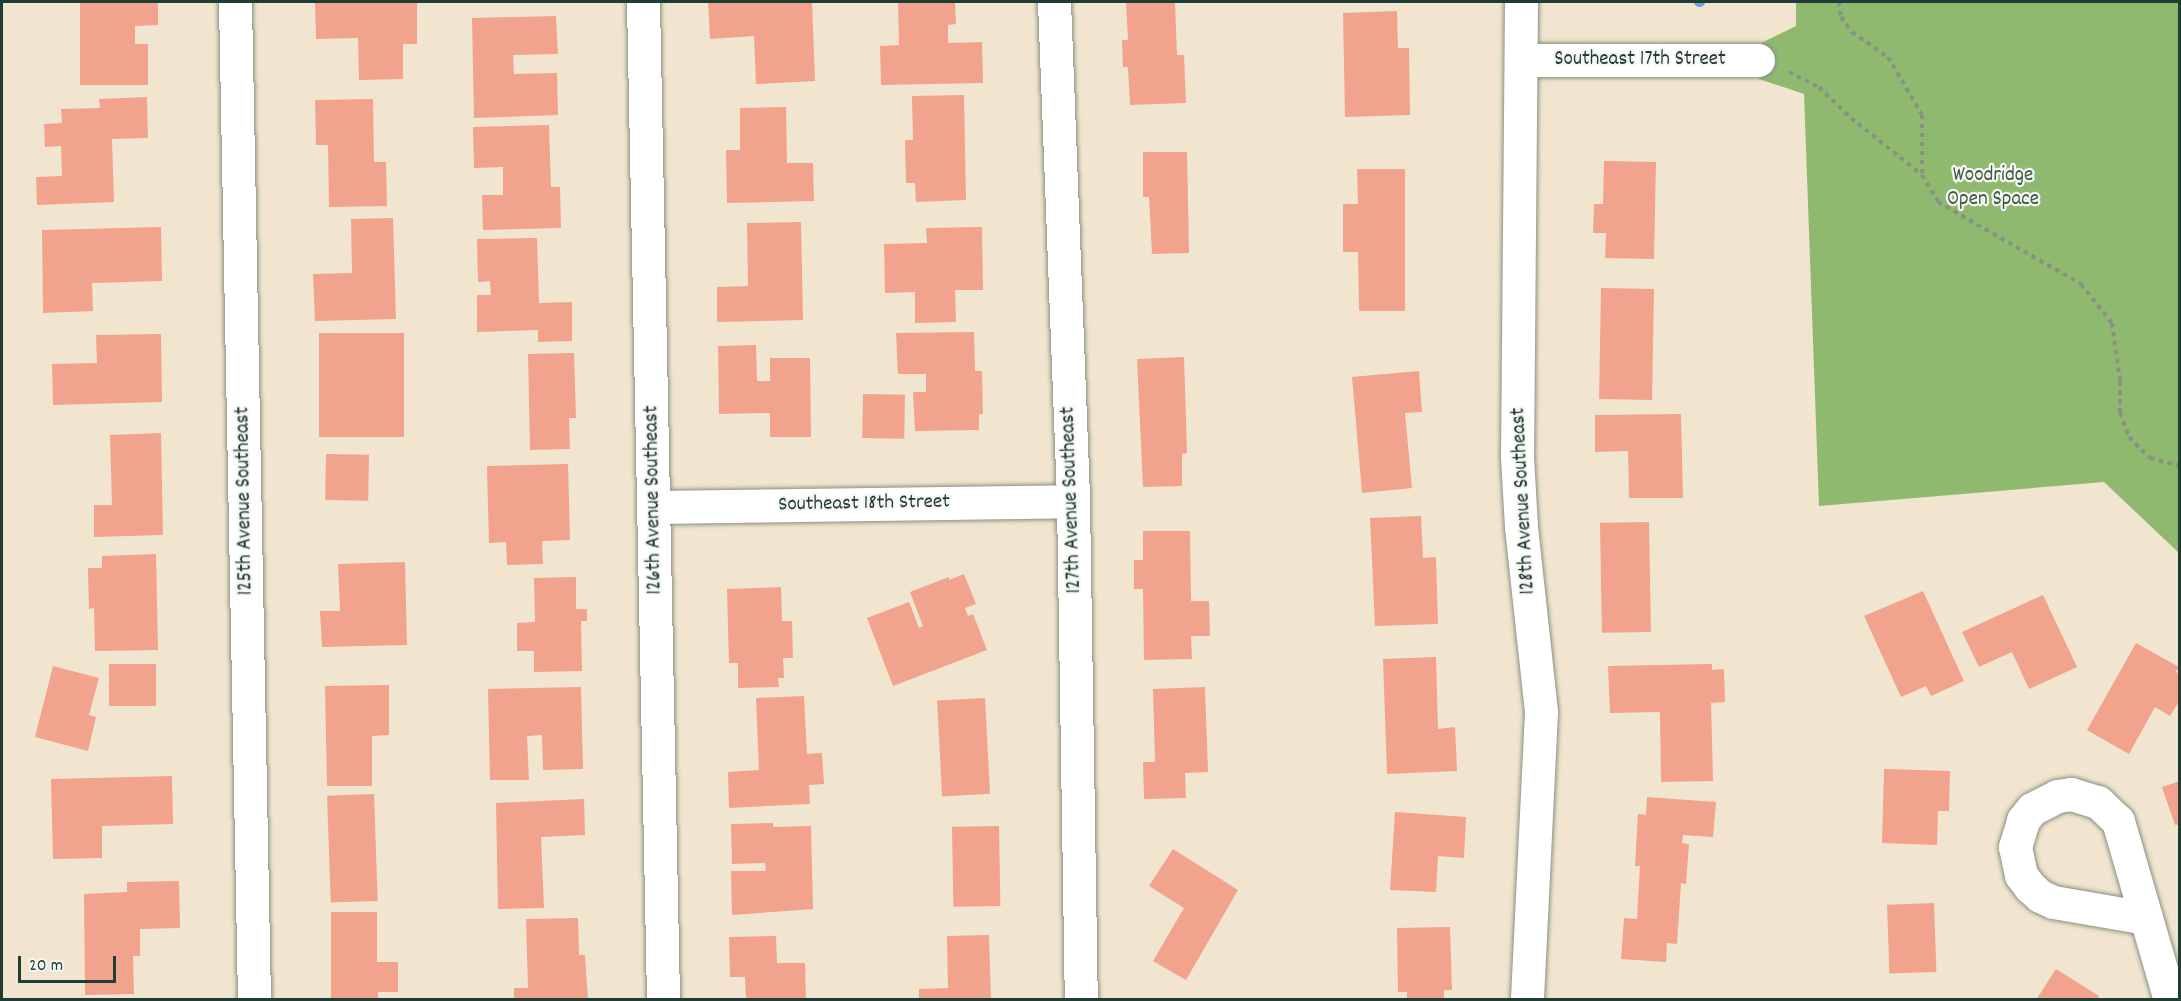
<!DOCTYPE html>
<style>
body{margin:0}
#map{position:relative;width:2181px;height:1001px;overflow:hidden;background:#f2e5cf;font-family:Dekko,sans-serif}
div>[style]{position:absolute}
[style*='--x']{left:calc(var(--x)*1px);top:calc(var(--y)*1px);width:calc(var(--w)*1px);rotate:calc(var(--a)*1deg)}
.forest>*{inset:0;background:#90b970}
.stream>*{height:10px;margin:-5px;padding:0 5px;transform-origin:5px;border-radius:5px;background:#6ba5db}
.building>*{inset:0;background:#f1a38d;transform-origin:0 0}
.path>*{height:4px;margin-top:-2px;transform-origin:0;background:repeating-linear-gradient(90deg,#889182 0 4.5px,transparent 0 9px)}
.roads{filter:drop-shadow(0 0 2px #889182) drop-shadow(0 0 2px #889182)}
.minor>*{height:33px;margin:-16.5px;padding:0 16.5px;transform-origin:16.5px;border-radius:16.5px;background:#fff}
span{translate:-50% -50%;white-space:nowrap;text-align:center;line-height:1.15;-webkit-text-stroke:4.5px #f6f6f2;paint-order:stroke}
.street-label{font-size:21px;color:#1f3d34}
.park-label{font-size:21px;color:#3d5c44}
.frame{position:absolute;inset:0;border:3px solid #1f3d34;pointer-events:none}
.scale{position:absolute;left:18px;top:956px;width:98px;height:27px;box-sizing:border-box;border:3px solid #1f3d34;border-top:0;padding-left:8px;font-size:18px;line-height:21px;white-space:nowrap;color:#1f3d34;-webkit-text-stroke:4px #f6f6f2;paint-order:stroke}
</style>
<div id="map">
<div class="forest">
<i style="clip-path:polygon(1796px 2px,2179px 2px,2179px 553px,2104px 482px,1819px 506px,1804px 94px,1759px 79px,1761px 43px,1796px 26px)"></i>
</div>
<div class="stream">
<i style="--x:1699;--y:2;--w:1;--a:0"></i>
</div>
<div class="building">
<i style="clip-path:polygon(80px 2px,158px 2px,158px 25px,135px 26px,135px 44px,148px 44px,148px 85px,80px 85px)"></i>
<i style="clip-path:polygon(315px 2px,417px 2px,417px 44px,403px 44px,403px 79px,359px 80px,358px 38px,316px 39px)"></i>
<i style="clip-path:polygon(708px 2px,812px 2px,815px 81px,756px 84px,754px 36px,710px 39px)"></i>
<i style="clip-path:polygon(898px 2px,955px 2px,956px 24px,948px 25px,948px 43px,982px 42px,983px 83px,881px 85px,880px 46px,899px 45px)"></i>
<i style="clip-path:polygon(1126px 2px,1175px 2px,1177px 55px,1184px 55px,1186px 103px,1130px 105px,1128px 67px,1123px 67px,1122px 40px,1128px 40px)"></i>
<i style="clip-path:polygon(1397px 11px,1398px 48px,1409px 48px,1410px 115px,1345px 117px,1343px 13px)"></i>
<i style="clip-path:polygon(556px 16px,558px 54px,513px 55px,514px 74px,557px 73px,558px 115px,474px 118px,472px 18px)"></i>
<i style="clip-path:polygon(964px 95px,966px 200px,916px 202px,915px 183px,906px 183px,905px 140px,913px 140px,912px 96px)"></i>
<i style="clip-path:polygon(147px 97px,148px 138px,112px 139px,114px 202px,37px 205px,36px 177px,62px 176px,61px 146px,45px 147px,44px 124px,62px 123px,61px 109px,100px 108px,99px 99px)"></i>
<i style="clip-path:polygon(373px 99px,374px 162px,386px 162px,387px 206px,329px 207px,328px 145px,316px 145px,315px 100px)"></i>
<i style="clip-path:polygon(786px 107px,787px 163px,813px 163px,814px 201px,727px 203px,726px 150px,740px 150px,740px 108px)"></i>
<i style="clip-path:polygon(549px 125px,551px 187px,560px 187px,561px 228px,483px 230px,482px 195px,503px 195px,503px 167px,474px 168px,473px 127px)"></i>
<i style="clip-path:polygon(1143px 152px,1187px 152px,1189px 253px,1152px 254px,1149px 197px,1143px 197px)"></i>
<i style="clip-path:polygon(1604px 161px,1656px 162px,1654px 259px,1605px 258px,1606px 233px,1593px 233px,1594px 204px,1603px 204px)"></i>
<i style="clip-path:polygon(1357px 169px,1405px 169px,1405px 311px,1359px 311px,1358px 252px,1343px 252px,1343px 204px,1358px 204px)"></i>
<i style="clip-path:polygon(393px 218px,396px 319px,315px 321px,313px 274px,352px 273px,351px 219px)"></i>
<i style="clip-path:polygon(801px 222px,803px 320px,717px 322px,717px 287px,748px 286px,747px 223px)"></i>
<i style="clip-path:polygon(161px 227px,162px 281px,92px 283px,93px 311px,43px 313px,42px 230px)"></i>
<i style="clip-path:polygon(982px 227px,983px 290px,955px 290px,956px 322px,915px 323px,915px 292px,885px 293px,884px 244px,927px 243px,926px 228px)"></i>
<i style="clip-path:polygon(537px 238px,539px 303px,572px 302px,572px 341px,538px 342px,538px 330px,477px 332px,477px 295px,491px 295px,490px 281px,478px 282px,477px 239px)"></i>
<i style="left:1601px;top:288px;width:53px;height:111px;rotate:1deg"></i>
<i style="clip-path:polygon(974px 332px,975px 371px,982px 371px,983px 414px,979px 414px,979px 430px,915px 431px,913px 392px,926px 392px,926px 374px,898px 374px,896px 333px)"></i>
<i style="left:319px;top:333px;width:85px;height:104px"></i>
<i style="clip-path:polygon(161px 334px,162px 402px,53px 405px,52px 364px,97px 363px,96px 335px)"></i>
<i style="clip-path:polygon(756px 345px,757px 381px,770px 381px,770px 358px,810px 358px,811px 437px,770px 437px,770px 413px,719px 414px,718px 346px)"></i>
<i style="clip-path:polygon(574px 353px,576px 418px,569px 418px,570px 449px,530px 450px,528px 354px)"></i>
<i style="clip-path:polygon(1184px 357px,1187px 453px,1182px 454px,1182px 486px,1143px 487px,1137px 359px)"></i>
<i style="clip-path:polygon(1419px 371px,1422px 412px,1405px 413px,1412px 488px,1362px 493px,1352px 377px)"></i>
<i style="left:863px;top:394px;width:42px;height:44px;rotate:1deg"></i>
<i style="clip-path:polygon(1681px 414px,1683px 498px,1629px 498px,1628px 451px,1595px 452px,1595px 415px)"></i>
<i style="clip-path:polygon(161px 433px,163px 535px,94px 537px,94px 505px,112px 505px,110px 435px)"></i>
<i style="left:326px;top:454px;width:43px;height:46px;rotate:1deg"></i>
<i style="clip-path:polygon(568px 464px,570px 540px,542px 541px,543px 564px,507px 565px,506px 542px,489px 543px,487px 466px)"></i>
<i style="clip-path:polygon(1421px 516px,1423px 558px,1436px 557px,1438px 624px,1375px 626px,1370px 518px)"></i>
<i style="left:1649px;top:522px;width:110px;height:49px;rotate:89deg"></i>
<i style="clip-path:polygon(1143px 531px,1190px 531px,1191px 601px,1209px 601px,1210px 636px,1191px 636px,1192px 659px,1144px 660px,1143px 589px,1134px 589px,1134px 560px,1143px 560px)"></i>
<i style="clip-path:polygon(156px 554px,158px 650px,95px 651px,94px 608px,89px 609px,88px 568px,102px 568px,102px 556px)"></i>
<i style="clip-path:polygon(405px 562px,407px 645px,322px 647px,320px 611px,340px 611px,338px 564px)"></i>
<i style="clip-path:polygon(964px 574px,976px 604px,965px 608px,968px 616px,973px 614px,987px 650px,893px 686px,867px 618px,909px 602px,919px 628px,923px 626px,910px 592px,949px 577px,949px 580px)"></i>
<i style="clip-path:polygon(576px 577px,576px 609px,587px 609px,587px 621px,581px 621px,582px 671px,534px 672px,534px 651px,517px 651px,517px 623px,535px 622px,534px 578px)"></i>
<i style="clip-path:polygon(781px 587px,782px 621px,792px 621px,793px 658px,783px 658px,784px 678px,778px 678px,779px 687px,738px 688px,738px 663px,729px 663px,727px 589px)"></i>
<i style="clip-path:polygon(1923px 591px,1964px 681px,1931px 696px,1926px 686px,1901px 697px,1864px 616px)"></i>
<i style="clip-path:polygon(2043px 595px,2077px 667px,2029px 689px,2012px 652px,1979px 667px,1962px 632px)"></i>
<i style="clip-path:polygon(2136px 643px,2179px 667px,2176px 672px,2180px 674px,2180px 700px,2170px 716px,2155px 707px,2129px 754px,2087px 730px)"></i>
<i style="clip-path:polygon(1436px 657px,1438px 729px,1455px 727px,1457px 771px,1387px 774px,1383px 659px)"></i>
<i style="left:109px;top:664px;width:47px;height:42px"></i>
<i style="clip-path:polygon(1712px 664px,1712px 670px,1724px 669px,1725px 702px,1711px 703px,1713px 781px,1661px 782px,1660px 712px,1610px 713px,1608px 666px)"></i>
<i style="clip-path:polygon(53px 666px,99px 678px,89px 715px,96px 717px,88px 751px,35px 737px)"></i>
<i style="clip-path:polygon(389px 685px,389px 735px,372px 736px,372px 786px,327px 786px,325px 686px)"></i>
<i style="clip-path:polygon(581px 687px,583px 769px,543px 770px,542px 735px,527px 736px,529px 780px,490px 780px,488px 689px)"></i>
<i style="clip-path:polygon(1205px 687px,1208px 772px,1185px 773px,1186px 798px,1144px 799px,1143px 762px,1155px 762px,1153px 689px)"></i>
<i style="clip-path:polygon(804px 696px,807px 754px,822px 753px,824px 784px,809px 785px,810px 804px,729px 808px,728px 772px,759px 770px,756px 698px)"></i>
<i style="left:985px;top:698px;width:96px;height:48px;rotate:87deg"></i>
<i style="clip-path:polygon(1884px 769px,1950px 771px,1949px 811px,1938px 811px,1937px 845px,1882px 843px)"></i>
<i style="clip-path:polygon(172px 776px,173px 824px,102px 826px,102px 858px,53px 859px,51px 779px)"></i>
<i style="clip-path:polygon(2180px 781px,2180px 824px,2175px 825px,2162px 787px)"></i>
<i style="left:374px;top:794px;width:107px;height:47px;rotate:88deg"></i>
<i style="clip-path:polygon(1647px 797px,1716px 802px,1713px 837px,1683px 835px,1682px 843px,1689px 844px,1686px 884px,1681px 883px,1677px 944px,1667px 943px,1666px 962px,1621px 959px,1624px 918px,1637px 919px,1640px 866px,1635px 866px,1638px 814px,1646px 815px)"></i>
<i style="clip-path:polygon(584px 799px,585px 835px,541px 837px,544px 908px,498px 909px,496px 803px)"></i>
<i style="clip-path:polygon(1395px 812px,1466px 817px,1464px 858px,1438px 856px,1436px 892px,1390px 890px)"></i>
<i style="clip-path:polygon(773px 823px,773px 827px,811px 826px,813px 909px,732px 915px,731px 871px,766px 871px,765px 863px,732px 864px,731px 824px)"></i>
<i style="left:999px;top:826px;width:80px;height:47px;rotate:89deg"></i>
<i style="clip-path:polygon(1173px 849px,1238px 890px,1186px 980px,1153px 961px,1184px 908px,1149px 886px)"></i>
<i style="clip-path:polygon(179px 881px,180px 928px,140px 929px,140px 956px,133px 956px,134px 994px,85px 995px,84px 894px,127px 892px,127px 882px)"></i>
<i style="left:1934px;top:903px;width:69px;height:47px;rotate:88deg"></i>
<i style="clip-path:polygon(331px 912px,377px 912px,377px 962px,398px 962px,398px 992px,378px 992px,378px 1000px,331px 1000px)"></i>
<i style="clip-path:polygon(578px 918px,579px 955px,585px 955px,588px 1000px,514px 1000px,514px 988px,528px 988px,526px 919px)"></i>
<i style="clip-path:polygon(1450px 927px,1452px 990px,1444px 990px,1444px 1000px,1407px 1000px,1407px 992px,1398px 992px,1397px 928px)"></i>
<i style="clip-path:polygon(989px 935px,991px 1000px,919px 1000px,919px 989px,948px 988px,947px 936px)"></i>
<i style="clip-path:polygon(776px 936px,777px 963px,805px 963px,806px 1000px,746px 1000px,745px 977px,730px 977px,729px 937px)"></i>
<i style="clip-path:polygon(2056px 969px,2099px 996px,2097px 1000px,2036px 1000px)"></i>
</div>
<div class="path">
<i style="--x:1839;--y:2;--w:15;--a:82"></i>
<i style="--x:1841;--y:17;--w:19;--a:54"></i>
<i style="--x:1852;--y:32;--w:44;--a:34.8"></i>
<i style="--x:1888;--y:57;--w:67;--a:59.6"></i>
<i style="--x:1922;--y:115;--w:60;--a:90"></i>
<i style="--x:1922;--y:175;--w:31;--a:59"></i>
<i style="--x:1938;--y:202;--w:165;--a:29.8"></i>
<i style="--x:2081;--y:284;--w:50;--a:51.5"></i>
<i style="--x:2112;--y:323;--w:59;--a:82.1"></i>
<i style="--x:2120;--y:381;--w:32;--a:90"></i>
<i style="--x:2120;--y:413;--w:26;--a:69"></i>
<i style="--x:2129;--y:437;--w:30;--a:45"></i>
<i style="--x:2150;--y:458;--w:31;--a:15"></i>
<i style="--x:1789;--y:72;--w:34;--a:27"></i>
<i style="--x:1819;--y:87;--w:45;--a:44.1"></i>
<i style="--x:1851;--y:118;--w:91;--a:38.8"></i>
</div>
<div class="roads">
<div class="minor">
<i style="--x:235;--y:2;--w:998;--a:88.91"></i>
<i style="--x:643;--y:2;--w:998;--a:88.85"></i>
<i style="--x:1054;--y:2;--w:499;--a:87.8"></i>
<i style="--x:1073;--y:501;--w:499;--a:89.1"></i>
<i style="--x:1521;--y:2;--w:455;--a:90.5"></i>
<i style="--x:1517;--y:457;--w:70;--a:86.7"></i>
<i style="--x:1521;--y:527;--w:186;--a:83.8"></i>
<i style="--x:1541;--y:712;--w:288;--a:92.8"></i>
<i style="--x:1522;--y:60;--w:236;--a:0"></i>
<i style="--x:654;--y:507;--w:419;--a:-0.8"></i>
<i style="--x:2146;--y:918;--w:94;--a:-170.2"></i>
<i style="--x:2053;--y:902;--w:14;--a:-155"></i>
<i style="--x:2040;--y:896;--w:13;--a:-138"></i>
<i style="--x:2030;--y:887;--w:15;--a:-127"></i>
<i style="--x:2021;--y:875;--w:29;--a:-102"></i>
<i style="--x:2015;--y:847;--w:28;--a:-73"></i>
<i style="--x:2023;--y:820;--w:14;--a:-51"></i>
<i style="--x:2032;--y:809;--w:28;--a:-27"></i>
<i style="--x:2057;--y:796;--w:14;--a:-8"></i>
<i style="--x:2071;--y:794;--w:28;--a:17"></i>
<i style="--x:2098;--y:802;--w:28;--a:44"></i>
<i style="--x:2118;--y:821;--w:186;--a:73.8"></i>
</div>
</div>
<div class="street-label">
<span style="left:1640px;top:60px">Southeast 17th Street</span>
<span style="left:654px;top:500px;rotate:-91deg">126th Avenue Southeast</span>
<span style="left:1072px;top:500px;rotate:-92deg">127th Avenue Southeast</span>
<span style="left:245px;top:501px;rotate:-91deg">125th Avenue Southeast</span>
<span style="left:1524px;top:501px;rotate:-93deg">128th Avenue Southeast</span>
<span style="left:864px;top:504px;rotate:-1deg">Southeast 18th Street</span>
</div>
<div class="park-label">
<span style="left:1993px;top:188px">Woodridge<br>Open Space</span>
</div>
<div class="frame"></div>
<div class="scale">20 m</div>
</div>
